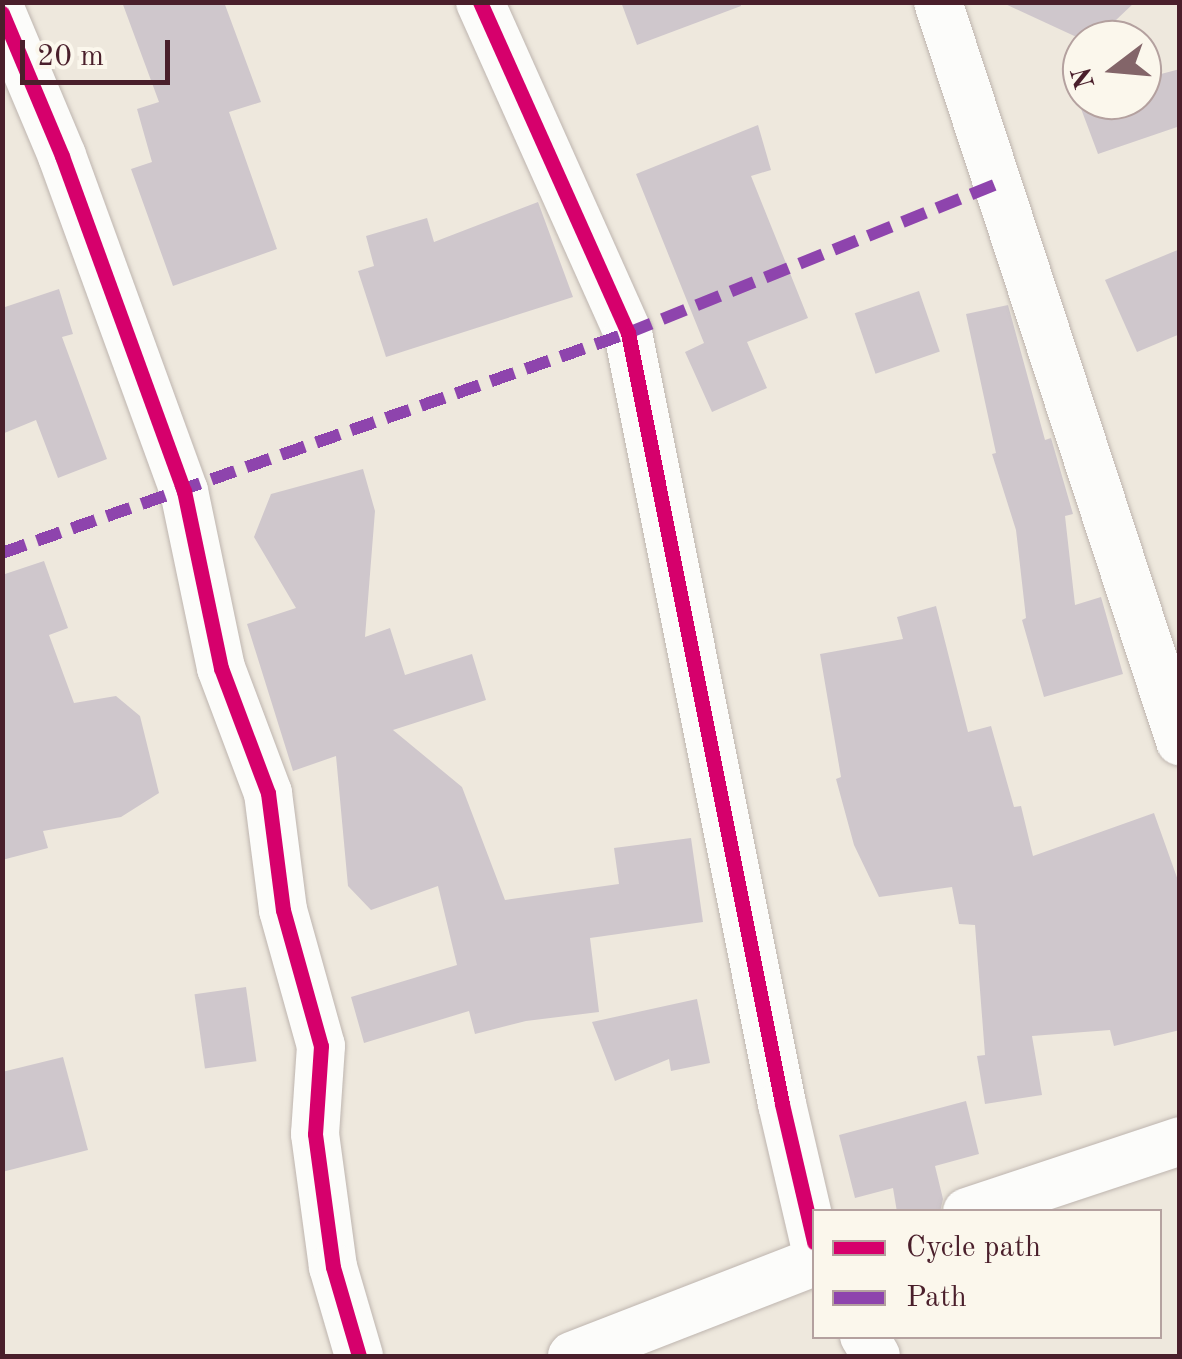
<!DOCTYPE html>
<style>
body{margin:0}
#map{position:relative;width:1182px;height:1359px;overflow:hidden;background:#eee8dd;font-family:"Old Standard TT",serif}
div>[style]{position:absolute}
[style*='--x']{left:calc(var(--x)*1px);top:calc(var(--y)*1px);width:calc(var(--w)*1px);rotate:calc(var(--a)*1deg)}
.building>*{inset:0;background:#cfc7cc;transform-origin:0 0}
.roads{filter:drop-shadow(0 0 2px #beb5af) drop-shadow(0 0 2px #beb5af)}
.minor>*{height:48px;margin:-24px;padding:0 24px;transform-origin:24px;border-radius:24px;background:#fcfcfa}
.quiet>*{height:12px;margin-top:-6px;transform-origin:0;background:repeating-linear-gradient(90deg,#8e44ad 0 25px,transparent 0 37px)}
.cycleway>*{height:15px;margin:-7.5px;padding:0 7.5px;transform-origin:7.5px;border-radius:7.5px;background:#d6006c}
span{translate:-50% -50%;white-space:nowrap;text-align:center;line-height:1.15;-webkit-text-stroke:8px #fbf7ec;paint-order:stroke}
.frame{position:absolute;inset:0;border:5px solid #4a1f2b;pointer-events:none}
.legend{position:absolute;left:812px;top:1209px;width:350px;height:130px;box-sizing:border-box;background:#fbf7ec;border:2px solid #b4a19f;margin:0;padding:12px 18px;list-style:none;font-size:30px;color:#4a1f2b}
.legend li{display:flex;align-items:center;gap:20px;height:50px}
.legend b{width:50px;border:2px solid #b4a19f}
.north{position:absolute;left:1062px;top:20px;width:100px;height:100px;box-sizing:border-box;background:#fbf7ec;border:2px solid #b4a19f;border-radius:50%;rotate:254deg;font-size:28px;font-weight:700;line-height:40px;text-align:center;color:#4a1f2b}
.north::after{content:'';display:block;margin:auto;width:35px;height:45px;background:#836569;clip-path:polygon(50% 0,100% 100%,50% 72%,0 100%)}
.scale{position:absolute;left:20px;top:40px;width:150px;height:45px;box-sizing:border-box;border:5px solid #4a1f2b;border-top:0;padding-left:12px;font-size:30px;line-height:35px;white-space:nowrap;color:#4a1f2b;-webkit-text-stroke:8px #fbf7ec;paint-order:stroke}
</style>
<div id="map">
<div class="building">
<i style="clip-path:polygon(122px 2px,224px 2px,261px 102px,229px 112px,277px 249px,173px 286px,131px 169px,152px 162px,137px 109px,159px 102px)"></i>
<i style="clip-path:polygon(621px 2px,740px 2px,741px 6px,637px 45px)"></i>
<i style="clip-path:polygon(1001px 2px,1135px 2px,1095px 40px,1083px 40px)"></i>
<i style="clip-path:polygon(1180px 69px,1180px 126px,1098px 154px,1077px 98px,1142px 100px,1142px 79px)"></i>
<i style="clip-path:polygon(758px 125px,771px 170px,751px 176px,808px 318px,747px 342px,767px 388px,712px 412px,685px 352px,704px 343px,636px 174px)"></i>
<i style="clip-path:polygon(538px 202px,573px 297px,386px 357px,358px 271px,374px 266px,366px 236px,427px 218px,434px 242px)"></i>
<i style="clip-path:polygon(1180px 249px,1180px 334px,1137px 352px,1105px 280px)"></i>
<i style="clip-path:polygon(59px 289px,73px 334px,62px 337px,107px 459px,58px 478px,36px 420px,2px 434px,2px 308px)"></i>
<i style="left:919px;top:291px;width:64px;height:68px;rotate:71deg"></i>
<i style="clip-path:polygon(1008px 305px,1045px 440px,1051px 438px,1073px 514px,1065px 516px,1075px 605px,1101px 597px,1123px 674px,1044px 697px,1022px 620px,1026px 618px,1016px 530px,992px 454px,996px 453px,966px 314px)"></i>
<i style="clip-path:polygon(363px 469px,375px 511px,365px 637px,390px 628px,405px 675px,472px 654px,486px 700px,393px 730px,462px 787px,505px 900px,619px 884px,614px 848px,691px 838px,703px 922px,590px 938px,599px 1012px,526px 1021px,475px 1034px,469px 1011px,364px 1043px,351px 997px,457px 965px,438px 886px,371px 910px,348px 886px,336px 756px,293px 771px,247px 624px,296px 608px,254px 537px,271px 494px)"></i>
<i style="clip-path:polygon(44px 561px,68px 628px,49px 635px,74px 703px,116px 696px,140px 716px,159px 793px,121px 817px,43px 831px,48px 848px,2px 860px,2px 575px)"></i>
<i style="clip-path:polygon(936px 606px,968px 732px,991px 726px,1014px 807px,1021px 806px,1033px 856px,1154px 813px,1180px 886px,1180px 1030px,1114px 1046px,1110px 1030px,1032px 1036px,1042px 1095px,985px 1104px,977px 1056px,985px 1055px,975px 925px,959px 924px,952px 887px,879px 897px,854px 845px,836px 779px,841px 777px,820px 654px,903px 639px,897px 617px)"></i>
<i style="left:246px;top:987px;width:75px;height:52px;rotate:82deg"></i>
<i style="clip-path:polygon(697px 999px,710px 1063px,671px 1071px,669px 1059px,615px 1081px,592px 1022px)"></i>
<i style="clip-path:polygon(63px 1057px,88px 1150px,2px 1172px,2px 1072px)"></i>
<i style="clip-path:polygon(966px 1101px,979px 1154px,935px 1166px,943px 1199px,940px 1212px,897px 1212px,893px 1188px,855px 1198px,839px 1135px)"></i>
</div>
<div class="roads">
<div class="minor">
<i style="--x:480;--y:2;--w:363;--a:65.9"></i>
<i style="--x:628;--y:333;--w:786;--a:78.7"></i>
<i style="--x:782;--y:1104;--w:142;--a:76.9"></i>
<i style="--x:938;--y:2;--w:778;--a:71.87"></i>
<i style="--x:2;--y:13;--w:155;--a:67.2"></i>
<i style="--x:62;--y:156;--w:357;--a:70"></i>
<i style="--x:184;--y:491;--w:181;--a:78.2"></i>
<i style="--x:221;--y:668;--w:134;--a:69.4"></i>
<i style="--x:268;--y:793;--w:118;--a:82.7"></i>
<i style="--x:283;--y:910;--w:141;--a:74.4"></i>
<i style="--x:321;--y:1046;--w:88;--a:93.9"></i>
<i style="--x:315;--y:1134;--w:134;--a:82.3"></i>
<i style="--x:333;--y:1267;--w:93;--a:73.7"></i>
<i style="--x:967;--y:1212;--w:225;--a:-18.4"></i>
<i style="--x:864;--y:1336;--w:23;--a:59"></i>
<i style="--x:572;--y:1356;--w:260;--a:-21.2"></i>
</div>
</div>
<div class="quiet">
<i style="--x:2;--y:553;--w:664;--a:-19.36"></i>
<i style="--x:628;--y:333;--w:397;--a:-22"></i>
</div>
<div class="cycleway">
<i style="--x:480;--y:2;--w:363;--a:65.9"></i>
<i style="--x:628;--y:333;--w:786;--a:78.7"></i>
<i style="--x:782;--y:1104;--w:142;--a:76.9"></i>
<i style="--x:2;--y:13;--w:155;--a:67.2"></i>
<i style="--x:62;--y:156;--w:357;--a:70"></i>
<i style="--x:184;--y:491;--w:181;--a:78.2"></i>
<i style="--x:221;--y:668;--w:134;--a:69.4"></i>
<i style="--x:268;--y:793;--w:118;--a:82.7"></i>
<i style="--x:283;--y:910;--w:141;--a:74.4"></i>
<i style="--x:321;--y:1046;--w:88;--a:93.9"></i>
<i style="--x:315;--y:1134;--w:134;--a:82.3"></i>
<i style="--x:333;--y:1267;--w:93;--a:73.7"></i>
</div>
<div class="frame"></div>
<ul class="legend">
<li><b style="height:12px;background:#d6006c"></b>Cycle path</li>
<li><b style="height:12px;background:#8e44ad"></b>Path</li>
</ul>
<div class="north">N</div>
<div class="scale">20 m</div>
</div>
